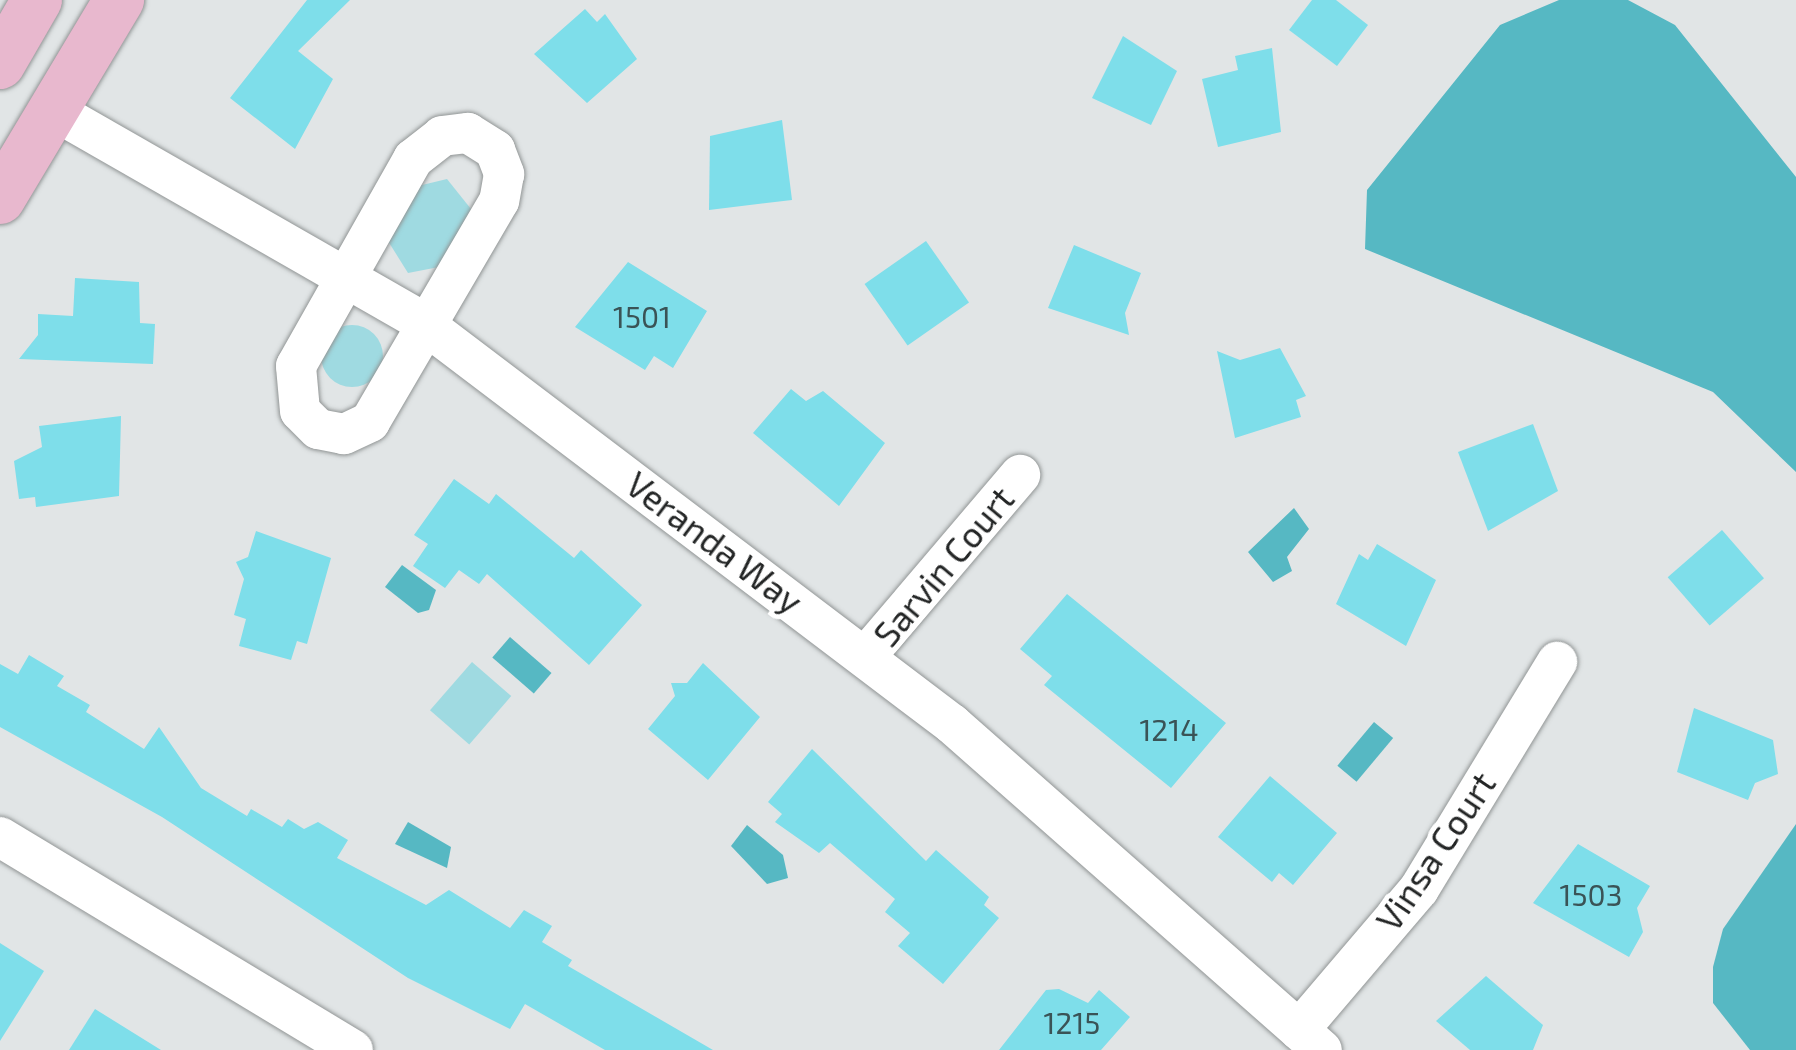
<!DOCTYPE html>
<style>
body{margin:0}
#map{position:relative;width:1796px;height:1050px;overflow:hidden;background:#e1e5e6;font-family:"Exo 2",sans-serif}
div>[style]{position:absolute}
[style*='--x']{left:calc(var(--x)*1px);top:calc(var(--y)*1px);width:calc(var(--w)*1px);rotate:calc(var(--a)*1deg)}
.green>*{inset:0;background:#9fdae1;transform-origin:0 0}
.round{border-radius:50%}
.water>*{inset:0;background:#56b8c3;transform-origin:0 0}
.building>*{inset:0;background:#7edeea;transform-origin:0 0}
.roads{filter:drop-shadow(0 0 2px #919595) drop-shadow(0 0 2px #919595)}
.minor>*{height:40px;margin:-20px;padding:0 20px;transform-origin:20px;border-radius:20px;background:#fff}
.major>*{height:50px;margin:-25px;padding:0 25px;transform-origin:25px;border-radius:25px;background:#e8b8ce}
span{translate:-50% -50%;white-space:nowrap;text-align:center;line-height:1.15;-webkit-text-stroke:10px #fff;paint-order:stroke}
.number-label{font-size:30px;color:#3a5356}
.number-label span{-webkit-text-stroke-width:0}
.street-label{font-size:35px;color:#232525}
</style>
<div id="map">
<div class="green">
<i style="clip-path:polygon(447px 179px,471px 209px,439px 267px,408px 273px,388px 241px,418px 186px)"></i>
<i class="round" style="left:321px;top:325px;width:62px;height:62px"></i>
<i style="left:472px;top:662px;width:52px;height:64px;rotate:41deg"></i>
</div>
<div class="water">
<i style="clip-path:polygon(1559px 0,1628px 0,1675px 25px,1796px 177px,1796px 472px,1713px 392px,1365px 249px,1367px 190px,1500px 25px)"></i>
<i style="clip-path:polygon(1294px 508px,1309px 529px,1287px 557px,1292px 571px,1273px 582px,1248px 552px)"></i>
<i style="clip-path:polygon(402px 565px,436px 590px,429px 610px,418px 613px,385px 587px)"></i>
<i style="left:510px;top:637px;width:55px;height:27px;rotate:41deg"></i>
<i style="left:1374px;top:722px;width:25px;height:57px;rotate:40deg"></i>
<i style="clip-path:polygon(408px 822px,451px 847px,447px 868px,395px 844px)"></i>
<i style="clip-path:polygon(1796px 824px,1796px 1050px,1750px 1050px,1713px 1003px,1713px 967px,1723px 929px)"></i>
<i style="clip-path:polygon(747px 825px,783px 855px,788px 878px,767px 884px,731px 846px)"></i>
</div>
<div class="building">
<i style="clip-path:polygon(307px 0,350px 0,298px 51px,333px 79px,295px 149px,230px 98px)"></i>
<i style="clip-path:polygon(1312px 0,1336px 0,1368px 25px,1337px 66px,1289px 30px)"></i>
<i style="clip-path:polygon(585px 9px,597px 22px,605px 14px,637px 59px,587px 103px,534px 54px)"></i>
<i style="clip-path:polygon(1123px 36px,1177px 71px,1151px 125px,1092px 98px)"></i>
<i style="clip-path:polygon(1272px 48px,1281px 132px,1218px 147px,1202px 79px,1238px 70px,1235px 56px)"></i>
<i style="clip-path:polygon(782px 120px,792px 200px,709px 210px,710px 136px)"></i>
<i style="left:926px;top:241px;width:75px;height:75px;rotate:55deg"></i>
<i style="clip-path:polygon(1074px 245px,1141px 273px,1125px 313px,1129px 335px,1048px 308px)"></i>
<i style="clip-path:polygon(628px 262px,707px 311px,673px 368px,654px 356px,645px 370px,575px 327px)"></i>
<i style="clip-path:polygon(75px 278px,139px 282px,140px 323px,155px 324px,153px 364px,19px 359px,38px 335px,38px 314px,73px 316px)"></i>
<i style="clip-path:polygon(1280px 348px,1306px 396px,1296px 400px,1301px 417px,1235px 438px,1217px 351px,1240px 360px)"></i>
<i style="clip-path:polygon(791px 389px,806px 401px,823px 391px,885px 443px,839px 506px,753px 433px)"></i>
<i style="clip-path:polygon(121px 416px,119px 496px,36px 507px,35px 497px,19px 499px,14px 461px,42px 447px,39px 426px)"></i>
<i style="clip-path:polygon(1533px 424px,1558px 491px,1488px 531px,1458px 452px)"></i>
<i style="clip-path:polygon(454px 479px,489px 504px,496px 494px,574px 558px,581px 550px,642px 605px,589px 665px,487px 574px,479px 584px,459px 570px,445px 588px,413px 566px,428px 544px,414px 535px)"></i>
<i style="left:1722px;top:530px;width:64px;height:72px;rotate:49deg"></i>
<i style="clip-path:polygon(256px 531px,331px 558px,307px 644px,297px 641px,291px 660px,239px 646px,246px 619px,234px 615px,244px 579px,236px 562px,248px 557px)"></i>
<i style="clip-path:polygon(1377px 544px,1436px 580px,1406px 646px,1336px 604px,1359px 554px,1368px 560px)"></i>
<i style="clip-path:polygon(1067px 594px,1226px 723px,1171px 788px,1044px 685px,1052px 676px,1020px 649px)"></i>
<i style="clip-path:polygon(29px 655px,64px 676px,57px 686px,90px 705px,86px 712px,144px 749px,159px 727px,201px 788px,247px 816px,251px 809px,282px 827px,288px 819px,304px 829px,318px 822px,348px 840px,337px 858px,426px 905px,449px 890px,510px 928px,524px 910px,552px 926px,542px 942px,572px 960px,568px 966px,713px 1050px,605px 1050px,525px 1004px,510px 1029px,408px 978px,162px 817px,0 727px,0 664px,18px 674px)"></i>
<i style="clip-path:polygon(703px 663px,760px 717px,708px 780px,648px 729px,675px 696px,671px 683px,687px 683px)"></i>
<i style="clip-path:polygon(1694px 708px,1773px 740px,1778px 774px,1755px 783px,1748px 800px,1677px 772px)"></i>
<i style="clip-path:polygon(812px 749px,926px 861px,936px 850px,989px 897px,984px 905px,999px 918px,943px 984px,898px 946px,910px 933px,885px 912px,895px 899px,830px 843px,819px 853px,775px 822px,782px 814px,768px 802px)"></i>
<i style="clip-path:polygon(1270px 776px,1337px 833px,1293px 885px,1279px 873px,1272px 882px,1218px 837px)"></i>
<i style="clip-path:polygon(1578px 844px,1650px 886px,1637px 908px,1643px 932px,1629px 957px,1533px 903px)"></i>
<i style="clip-path:polygon(0 943px,44px 971px,0 1041px)"></i>
<i style="clip-path:polygon(1486px 976px,1543px 1025px,1533px 1050px,1470px 1050px,1436px 1021px)"></i>
<i style="clip-path:polygon(1059px 989px,1088px 1003px,1099px 990px,1130px 1017px,1101px 1050px,999px 1050px,1046px 990px)"></i>
<i style="clip-path:polygon(95px 1009px,161px 1050px,69px 1050px)"></i>
</div>
<div class="roads">
<div class="minor">
<i style="--x:53;--y:110;--w:417;--a:29.8"></i>
<i style="--x:415;--y:317;--w:674;--a:37.16"></i>
<i style="--x:952;--y:724;--w:493;--a:41.4"></i>
<i style="--x:468;--y:133;--w:32;--a:32"></i>
<i style="--x:495;--y:150;--w:26;--a:69"></i>
<i style="--x:504;--y:174;--w:27;--a:100"></i>
<i style="--x:499;--y:201;--w:256;--a:120.3"></i>
<i style="--x:370;--y:422;--w:29;--a:155"></i>
<i style="--x:344;--y:434;--w:26;--a:-169"></i>
<i style="--x:318;--y:429;--w:25;--a:-135"></i>
<i style="--x:300;--y:411;--w:45;--a:-95.1"></i>
<i style="--x:296;--y:366;--w:238;--a:-60.5"></i>
<i style="--x:413;--y:159;--w:37;--a:-38"></i>
<i style="--x:442;--y:136;--w:26;--a:-7"></i>
<i style="--x:866;--y:656;--w:238;--a:-49.6"></i>
<i style="--x:0;--y:837;--w:412;--a:31.1"></i>
<i style="--x:1299;--y:1030;--w:185;--a:-49.6"></i>
<i style="--x:1419;--y:889;--w:266;--a:-58.7"></i>
</div>
<div class="major">
<i style="--x:0;--y:64;--w:74;--a:-60"></i>
<i style="--x:0;--y:199;--w:232;--a:-59.1"></i>
</div>
</div>
<div class="number-label">
<span style="left:642px;top:316px">1501</span>
<span style="left:1169px;top:729px">1214</span>
<span style="left:1591px;top:894px">1503</span>
<span style="left:1072px;top:1022px">1215</span>
</div>
<div class="street-label">
<span style="left:715px;top:542px;rotate:37deg">Veranda Way</span>
<span style="left:943px;top:566px;rotate:-50deg">Sarvin Court</span>
<span style="left:1435px;top:851px;rotate:-56deg">Vinsa Court</span>
</div>
</div>
